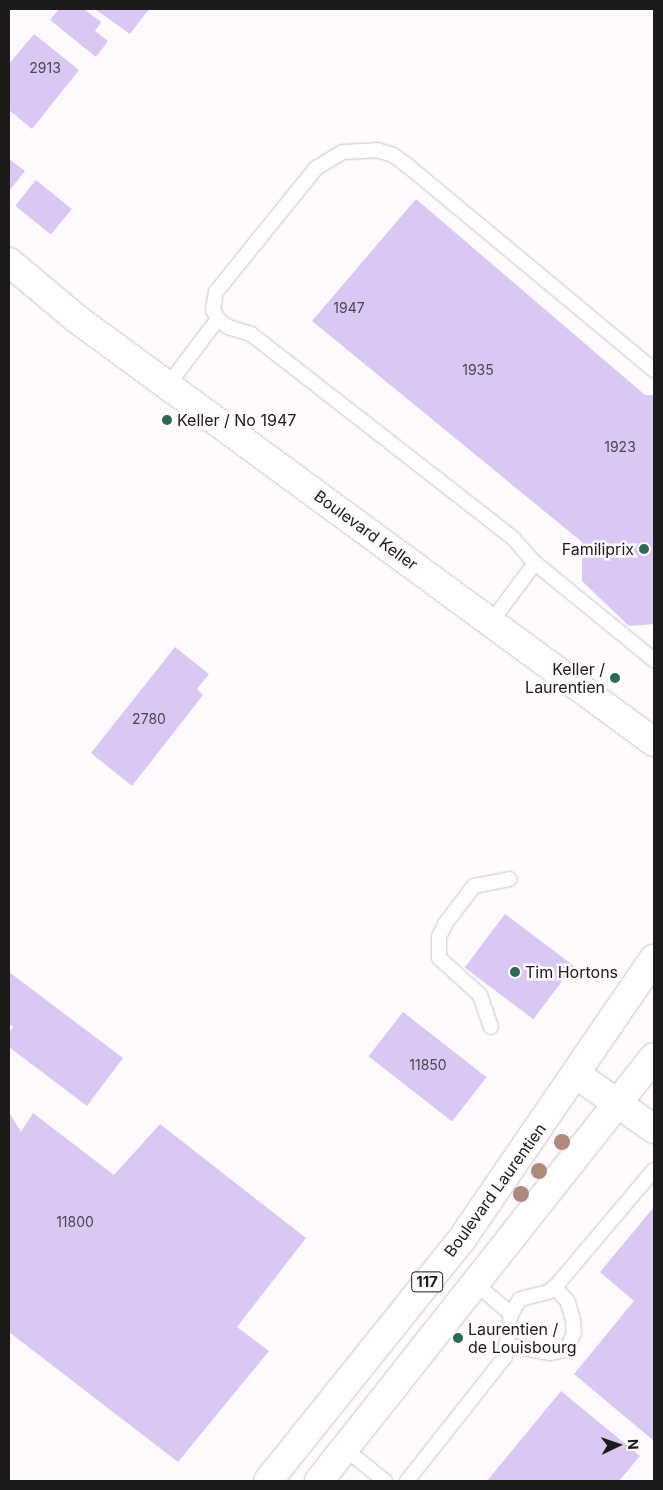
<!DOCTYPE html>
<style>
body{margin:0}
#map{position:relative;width:663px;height:1490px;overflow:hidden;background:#fefafd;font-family:Inter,sans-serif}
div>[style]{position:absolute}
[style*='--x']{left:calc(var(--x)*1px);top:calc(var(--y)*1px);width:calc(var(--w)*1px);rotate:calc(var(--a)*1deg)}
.building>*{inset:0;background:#dac7f4;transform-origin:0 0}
.roads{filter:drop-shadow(0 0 1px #ccc4ca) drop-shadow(0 0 1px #ccc4ca)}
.service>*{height:14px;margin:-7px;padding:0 7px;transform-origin:7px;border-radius:7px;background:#fff}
.minor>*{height:28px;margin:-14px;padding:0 14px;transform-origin:14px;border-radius:14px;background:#fff}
.primary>*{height:28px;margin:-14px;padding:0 14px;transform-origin:14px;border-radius:14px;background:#fff}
.trees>*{width:16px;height:16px;margin:-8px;border-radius:50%;background:#ad8a7c}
.dots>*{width:14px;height:14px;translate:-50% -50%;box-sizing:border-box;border:2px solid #fefafd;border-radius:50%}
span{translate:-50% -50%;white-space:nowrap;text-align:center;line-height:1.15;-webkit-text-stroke:5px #fefafd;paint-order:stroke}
.number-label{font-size:14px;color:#4c4552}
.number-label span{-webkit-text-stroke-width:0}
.shield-label span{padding:1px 4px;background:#fefafd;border:1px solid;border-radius:4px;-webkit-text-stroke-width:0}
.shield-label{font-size:15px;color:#1d1a1c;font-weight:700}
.poi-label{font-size:16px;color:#1d1a1c}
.left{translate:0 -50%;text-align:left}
.right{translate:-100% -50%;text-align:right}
.street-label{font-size:16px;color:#1d1a1c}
.frame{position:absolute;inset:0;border:10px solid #1d1a1c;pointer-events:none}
.north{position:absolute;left:593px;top:1420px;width:50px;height:50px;-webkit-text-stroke:4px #fefafd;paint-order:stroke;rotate:87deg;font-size:14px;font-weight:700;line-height:20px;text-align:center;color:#1d1a1c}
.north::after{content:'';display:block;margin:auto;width:18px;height:22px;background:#1d1a1c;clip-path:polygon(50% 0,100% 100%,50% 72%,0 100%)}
</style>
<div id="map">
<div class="building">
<i style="clip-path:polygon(59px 9px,84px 9px,101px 22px,95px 31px,108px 41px,96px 57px,50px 20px)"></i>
<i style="clip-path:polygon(95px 9px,149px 9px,130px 34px)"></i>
<i style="clip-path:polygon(34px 34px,79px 70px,32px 129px,9px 110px,9px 64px)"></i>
<i style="clip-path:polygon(9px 159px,25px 171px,9px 191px)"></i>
<i style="left:36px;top:180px;width:46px;height:33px;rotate:39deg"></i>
<i style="clip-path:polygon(416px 199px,645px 395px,654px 395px,654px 624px,629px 626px,582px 581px,582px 542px,312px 321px)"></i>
<i style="clip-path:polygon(175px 647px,209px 674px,197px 689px,203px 695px,132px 786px,91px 753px)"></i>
<i style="left:505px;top:914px;width:86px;height:67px;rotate:37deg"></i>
<i style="clip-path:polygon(9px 972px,123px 1058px,87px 1106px,9px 1047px,9px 1033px,13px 1027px,9px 1024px)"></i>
<i style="left:403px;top:1012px;width:106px;height:56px;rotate:38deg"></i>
<i style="clip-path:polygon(9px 1112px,21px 1132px,33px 1113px,114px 1175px,160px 1124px,306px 1238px,237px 1327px,269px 1351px,178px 1462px,9px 1332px)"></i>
<i style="clip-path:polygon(654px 1207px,654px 1441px,574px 1374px,634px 1301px,600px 1272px)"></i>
<i style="clip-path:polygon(561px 1391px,640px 1456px,619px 1481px,487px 1481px)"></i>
</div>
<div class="roads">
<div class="service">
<i style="--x:218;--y:319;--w:10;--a:-119"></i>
<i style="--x:213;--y:310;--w:18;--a:-81"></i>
<i style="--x:216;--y:292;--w:159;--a:-51.1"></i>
<i style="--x:316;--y:168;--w:31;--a:-31"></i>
<i style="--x:343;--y:152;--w:34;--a:-3"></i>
<i style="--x:377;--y:150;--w:17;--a:17"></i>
<i style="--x:393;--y:155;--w:17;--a:36"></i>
<i style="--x:407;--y:165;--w:321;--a:39.7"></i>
<i style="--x:168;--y:385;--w:83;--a:-52.9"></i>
<i style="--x:218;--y:319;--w:13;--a:39"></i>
<i style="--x:228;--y:327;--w:24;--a:17"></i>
<i style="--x:251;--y:334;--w:332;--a:37.9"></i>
<i style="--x:513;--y:538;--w:33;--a:49"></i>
<i style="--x:491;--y:622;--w:74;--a:-53.3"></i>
<i style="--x:535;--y:563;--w:154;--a:39.2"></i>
<i style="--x:491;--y:1027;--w:34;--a:-109"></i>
<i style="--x:480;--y:995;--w:55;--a:-137.9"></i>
<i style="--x:439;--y:958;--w:21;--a:-90"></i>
<i style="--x:439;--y:937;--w:14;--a:-65"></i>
<i style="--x:445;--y:924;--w:48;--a:-52.7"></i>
<i style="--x:474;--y:886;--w:36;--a:-11"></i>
<i style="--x:476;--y:1284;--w:46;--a:40.6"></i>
<i style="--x:506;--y:1345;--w:45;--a:10.3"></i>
<i style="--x:550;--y:1353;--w:14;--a:-12"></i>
<i style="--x:564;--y:1350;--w:7;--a:-45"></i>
<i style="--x:569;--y:1345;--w:14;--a:-69"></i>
<i style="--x:574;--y:1332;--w:12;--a:-95"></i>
<i style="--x:573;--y:1320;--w:19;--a:-106"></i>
<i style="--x:568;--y:1302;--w:20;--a:-131"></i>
<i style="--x:345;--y:1449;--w:51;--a:38.7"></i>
<i style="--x:407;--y:1481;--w:158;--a:-51.7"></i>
<i style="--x:505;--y:1357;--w:43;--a:-82.1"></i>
<i style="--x:511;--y:1314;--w:17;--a:-59"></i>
<i style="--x:520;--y:1299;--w:29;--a:-14"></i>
<i style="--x:548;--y:1292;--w:9;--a:-36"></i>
<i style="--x:555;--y:1287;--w:153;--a:-49.8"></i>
</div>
<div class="minor">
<i style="--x:9;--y:262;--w:89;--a:40"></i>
<i style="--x:77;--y:319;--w:715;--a:36.25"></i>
<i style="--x:577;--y:1075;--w:94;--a:35"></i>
</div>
<div class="primary">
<i style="--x:268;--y:1481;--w:314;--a:-51.3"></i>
<i style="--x:464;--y:1236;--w:336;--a:-55.6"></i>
<i style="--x:319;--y:1481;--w:540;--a:-51.69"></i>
</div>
</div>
<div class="trees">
<i style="left:562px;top:1142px"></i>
<i style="left:539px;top:1171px"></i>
<i style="left:521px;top:1194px"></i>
</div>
<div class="dots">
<i style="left:167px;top:420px;background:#296956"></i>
<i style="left:644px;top:549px;background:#296956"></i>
<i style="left:615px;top:678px;background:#296956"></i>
<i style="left:515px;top:972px;background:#296956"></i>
<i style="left:458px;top:1338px;background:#296956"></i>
</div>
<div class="number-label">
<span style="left:45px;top:68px">2913</span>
<span style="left:349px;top:308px">1947</span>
<span style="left:478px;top:370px">1935</span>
<span style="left:620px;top:447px">1923</span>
<span style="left:149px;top:719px">2780</span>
<span style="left:428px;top:1065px">11850</span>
<span style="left:75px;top:1222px">11800</span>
</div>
<div class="shield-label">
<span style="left:427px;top:1282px">117</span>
</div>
<div class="poi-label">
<span class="left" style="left:177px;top:420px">Keller / No 1947</span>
<span class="right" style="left:634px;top:549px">Familiprix</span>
<span class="right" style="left:605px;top:678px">Keller /<br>Laurentien</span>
<span class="left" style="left:525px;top:972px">Tim Hortons</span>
<span class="left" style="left:468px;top:1338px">Laurentien /<br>de Louisbourg</span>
</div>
<div class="street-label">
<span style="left:366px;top:530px;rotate:36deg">Boulevard Keller</span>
<span style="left:495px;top:1190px;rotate:-54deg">Boulevard Laurentien</span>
</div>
<div class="frame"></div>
<div class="north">N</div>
</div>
